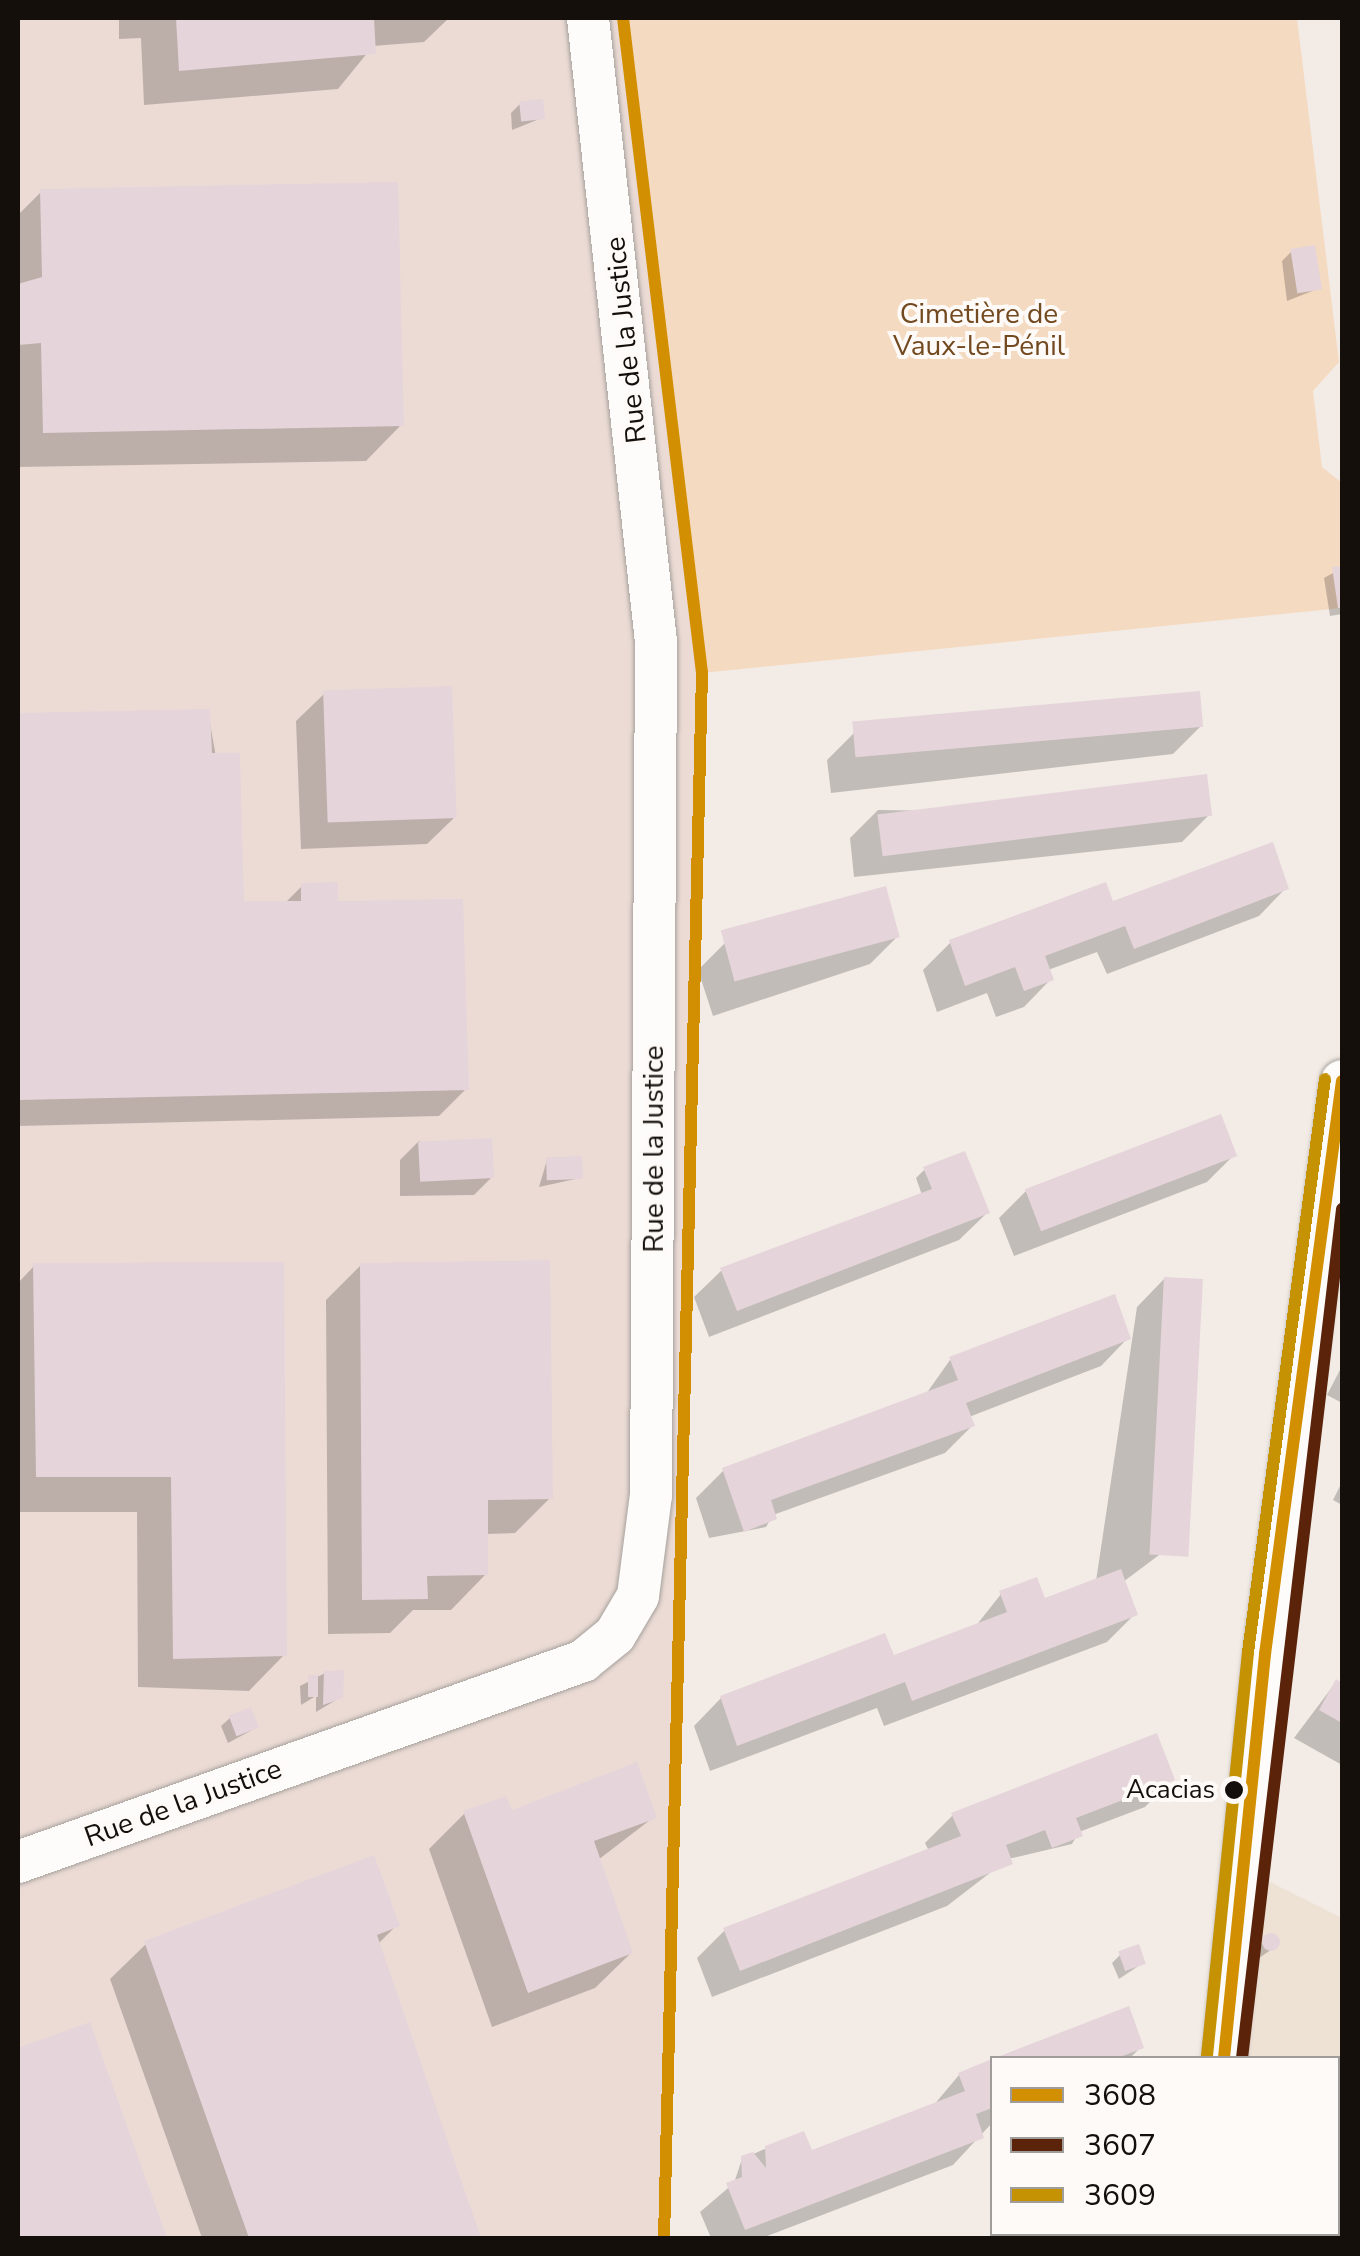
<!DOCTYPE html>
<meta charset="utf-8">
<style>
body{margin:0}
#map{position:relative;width:1360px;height:2256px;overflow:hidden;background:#f3ece6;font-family:"Nunito Sans",sans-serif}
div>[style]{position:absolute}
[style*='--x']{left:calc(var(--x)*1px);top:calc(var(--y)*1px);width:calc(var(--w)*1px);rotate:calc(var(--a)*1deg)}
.industrial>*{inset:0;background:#ecdbd5}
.education>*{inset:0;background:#eee2d5}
.green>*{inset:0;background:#f5dac2}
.shadow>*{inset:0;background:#0003}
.building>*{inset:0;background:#e5d4da;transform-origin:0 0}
.round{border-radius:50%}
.roads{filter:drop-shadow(0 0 2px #a6a19c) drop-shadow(0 0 2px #a6a19c)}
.street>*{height:42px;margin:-21px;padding:0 21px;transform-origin:21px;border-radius:21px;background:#fdfcfb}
.bus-1>*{height:12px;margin:-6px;padding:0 6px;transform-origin:6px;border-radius:6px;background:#d28f01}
.bus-2>*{height:12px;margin:-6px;padding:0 6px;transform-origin:6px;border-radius:6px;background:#5a230a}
.bus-3>*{height:12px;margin:-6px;padding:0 6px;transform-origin:6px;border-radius:6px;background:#c49203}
.dots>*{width:28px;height:28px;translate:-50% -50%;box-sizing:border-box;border:5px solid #fdfaf8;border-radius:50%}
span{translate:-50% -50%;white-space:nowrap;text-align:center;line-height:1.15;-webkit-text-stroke:8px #fdfaf8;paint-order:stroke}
.bus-label{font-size:26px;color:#140f0b}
.right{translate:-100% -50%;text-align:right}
.park-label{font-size:28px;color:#73491f}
.street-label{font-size:28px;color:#140f0b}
.frame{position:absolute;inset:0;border:20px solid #140f0b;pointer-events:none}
.legend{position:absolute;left:990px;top:2056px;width:350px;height:180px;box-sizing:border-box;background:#fdfaf8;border:2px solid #a09c99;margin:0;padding:12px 18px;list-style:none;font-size:30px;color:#140f0b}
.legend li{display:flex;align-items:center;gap:20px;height:50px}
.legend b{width:50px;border:2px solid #a09c99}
</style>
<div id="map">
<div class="industrial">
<i style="clip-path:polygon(18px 18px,623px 18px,702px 673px,664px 2238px,18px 2238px)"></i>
</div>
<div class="education">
<i style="clip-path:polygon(1266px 1880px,1342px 1918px,1342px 2238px,1234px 2238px,1338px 2234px,1338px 2058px,1247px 2058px)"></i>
</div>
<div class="green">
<i style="clip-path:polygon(623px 18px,1297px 18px,1339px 362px,1313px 391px,1322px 467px,1342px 483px,1342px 608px,702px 673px)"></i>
</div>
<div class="shadow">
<i style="clip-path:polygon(119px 18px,449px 18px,424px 42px,373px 46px,338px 89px,144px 105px,141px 38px,119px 39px)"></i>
<i style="clip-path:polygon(520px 104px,542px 118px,512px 130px,511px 113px)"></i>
<i style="clip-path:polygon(41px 192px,401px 425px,366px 461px,18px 467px,18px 215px)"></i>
<i style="clip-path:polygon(1291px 252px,1320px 288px,1287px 301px,1282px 261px)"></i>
<i style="clip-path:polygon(1342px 568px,1342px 614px,1330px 616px,1324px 578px)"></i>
<i style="clip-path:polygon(324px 694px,455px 817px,427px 844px,301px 849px,296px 721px)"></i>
<i style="clip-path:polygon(208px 712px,242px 904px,284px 904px,302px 886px,466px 1089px,439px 1116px,18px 1126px,18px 716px)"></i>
<i style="clip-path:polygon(1201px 726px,1173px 754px,831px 793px,827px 760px,854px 733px)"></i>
<i style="clip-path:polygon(878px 810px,1209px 815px,1182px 842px,854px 877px,850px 838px)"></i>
<i style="clip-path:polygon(1286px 888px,1259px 916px,1107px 974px,1097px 952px,1048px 970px,1051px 979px,1024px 1007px,996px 1017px,987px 993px,937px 1012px,923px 970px,951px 942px,1112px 905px)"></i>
<i style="clip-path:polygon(898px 936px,870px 964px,713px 1016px,698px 970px,726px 942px)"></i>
<i style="clip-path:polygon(419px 1141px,492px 1177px,474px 1195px,400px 1196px,400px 1160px)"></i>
<i style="clip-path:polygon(1234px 1155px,1207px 1182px,1014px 1256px,999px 1218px,1027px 1190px)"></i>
<i style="clip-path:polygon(547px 1160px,580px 1178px,539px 1187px)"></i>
<i style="clip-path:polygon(924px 1170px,987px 1213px,959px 1240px,709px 1337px,694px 1297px,722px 1270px,922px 1195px,916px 1178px)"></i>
<i style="clip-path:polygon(282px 1265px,284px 1655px,249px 1691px,138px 1687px,137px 1512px,18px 1512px,18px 1283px,34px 1266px)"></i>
<i style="clip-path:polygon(361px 1265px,550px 1498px,515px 1533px,486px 1534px,486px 1574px,451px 1610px,413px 1610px,390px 1633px,328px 1634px,326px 1300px)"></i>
<i style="clip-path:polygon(1164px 1279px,1159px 1555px,1123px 1582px,1135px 1614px,1107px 1642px,884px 1726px,877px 1708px,710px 1771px,694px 1726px,721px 1698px,893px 1658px,975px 1627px,1001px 1594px,1043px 1601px,1096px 1581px,1137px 1307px)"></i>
<i style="clip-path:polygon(1128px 1338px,1101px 1366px,969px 1417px,972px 1426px,945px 1453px,773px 1515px,766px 1527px,709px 1538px,696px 1498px,723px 1471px,926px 1394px,950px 1360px)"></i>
<i style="clip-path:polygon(1342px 1366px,1342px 1403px,1327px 1395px)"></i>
<i style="clip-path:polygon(1342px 1482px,1342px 1505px,1333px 1500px)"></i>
<i style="clip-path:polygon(325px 1673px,341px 1697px,316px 1712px,316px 1696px,301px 1705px,300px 1686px)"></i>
<i style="clip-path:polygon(1336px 1682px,1342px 1685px,1342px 1765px,1294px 1738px)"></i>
<i style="clip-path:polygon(230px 1718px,256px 1728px,228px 1743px,221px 1726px)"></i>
<i style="clip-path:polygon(1172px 1779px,1145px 1807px,1079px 1832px,1072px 1844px,1008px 1859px,947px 1906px,712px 1997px,697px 1958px,725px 1930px,929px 1851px,925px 1843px,953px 1815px)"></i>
<i style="clip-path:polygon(465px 1813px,654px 1817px,598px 1860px,631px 1953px,595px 1988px,492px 2027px,429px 1849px)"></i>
<i style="clip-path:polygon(397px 1925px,377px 1945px,478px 2238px,202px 2238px,110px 1979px,146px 1944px)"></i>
<i style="clip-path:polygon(1275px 1937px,1277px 1946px,1259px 1958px,1257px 1947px)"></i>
<i style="clip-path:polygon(1120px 1955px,1143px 1963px,1119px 1979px,1112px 1963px)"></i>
<i style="clip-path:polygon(1128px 2009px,1141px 2047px,1130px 2058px,1001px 2058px)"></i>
<i style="clip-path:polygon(88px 2025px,164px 2238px,18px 2238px,18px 2051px)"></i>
<i style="clip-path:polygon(992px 2062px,992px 2123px,953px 2165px,762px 2238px,711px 2238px,700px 2212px,734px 2183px,742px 2159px,767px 2148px,810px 2153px,933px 2106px,959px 2075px)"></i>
</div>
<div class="building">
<i style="clip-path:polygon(176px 18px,374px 18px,376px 54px,179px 71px)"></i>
<i style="left:543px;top:99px;width:20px;height:24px;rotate:84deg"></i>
<i style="clip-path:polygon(398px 182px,404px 426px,43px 433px,41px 343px,18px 345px,18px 284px,42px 277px,40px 189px)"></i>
<i style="left:1315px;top:245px;width:45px;height:25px;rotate:81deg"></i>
<i style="clip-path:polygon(1342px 566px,1342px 608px,1338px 608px,1332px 567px)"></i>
<i style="left:452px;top:686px;width:132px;height:129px;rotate:88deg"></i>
<i style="left:1200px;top:691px;width:36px;height:349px;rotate:85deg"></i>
<i style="clip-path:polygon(210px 709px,212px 753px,240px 753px,244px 901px,301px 901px,301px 883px,338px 882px,338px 901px,463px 899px,469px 1090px,18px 1100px,18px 713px)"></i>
<i style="left:1207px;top:774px;width:42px;height:332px;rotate:83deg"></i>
<i style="clip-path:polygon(1273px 842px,1289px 889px,1134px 949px,1125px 926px,1045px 956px,1054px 980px,1024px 991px,1015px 967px,965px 986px,949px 940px,1106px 882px,1113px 901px)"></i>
<i style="left:886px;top:886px;width:53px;height:171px;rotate:75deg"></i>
<i style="left:1221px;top:1114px;width:45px;height:210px;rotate:69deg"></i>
<i style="left:492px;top:1138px;width:40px;height:74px;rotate:87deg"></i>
<i style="clip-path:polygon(965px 1151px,990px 1213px,737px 1311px,720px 1268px,932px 1189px,923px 1167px)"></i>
<i style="left:582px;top:1156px;width:23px;height:36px;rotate:88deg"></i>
<i style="clip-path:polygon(550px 1260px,553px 1499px,488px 1500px,488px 1575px,427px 1576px,428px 1599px,362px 1600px,360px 1263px)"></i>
<i style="clip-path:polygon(284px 1262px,287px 1656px,173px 1659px,171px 1477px,36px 1477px,33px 1263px)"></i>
<i style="left:1164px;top:1277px;width:39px;height:278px;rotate:3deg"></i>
<i style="clip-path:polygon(1115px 1294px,1131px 1339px,966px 1403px,975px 1426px,771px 1500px,777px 1519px,744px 1532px,722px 1468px,958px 1380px,949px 1357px)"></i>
<i style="clip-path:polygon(1121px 1569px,1138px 1615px,912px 1701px,905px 1682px,737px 1746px,720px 1696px,885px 1633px,894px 1655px,1007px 1612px,999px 1591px,1037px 1577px,1045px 1598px)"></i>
<i style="clip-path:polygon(344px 1670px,343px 1698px,323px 1705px,324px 1671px)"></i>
<i style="left:308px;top:1675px;width:10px;height:22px"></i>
<i style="clip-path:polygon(1336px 1679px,1342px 1683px,1342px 1723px,1319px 1710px)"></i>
<i style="left:251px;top:1707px;width:22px;height:24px;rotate:69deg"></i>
<i style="clip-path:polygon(1157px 1733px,1175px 1780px,1076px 1818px,1083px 1836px,1052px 1848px,1045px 1830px,1006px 1845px,1013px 1864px,740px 1971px,723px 1928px,961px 1836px,951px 1813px)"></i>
<i style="clip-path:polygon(637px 1762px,657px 1818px,594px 1841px,633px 1953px,528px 1993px,463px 1811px,506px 1796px,512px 1810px)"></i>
<i style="clip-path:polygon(374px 1855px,400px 1926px,377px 1935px,481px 2238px,249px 2238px,144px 1941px)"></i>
<i class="round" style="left:1262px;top:1933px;width:18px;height:18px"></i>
<i style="left:1139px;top:1944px;width:21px;height:22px;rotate:71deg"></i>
<i style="clip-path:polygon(1129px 2006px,1144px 2048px,1117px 2058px,995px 2058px)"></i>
<i style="clip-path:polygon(90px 2022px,167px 2238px,18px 2238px,18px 2048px)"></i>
<i style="clip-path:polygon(992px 2059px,992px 2108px,976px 2114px,984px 2138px,745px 2230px,726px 2183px,742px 2177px,741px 2156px,753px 2152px,766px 2168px,765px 2146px,804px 2131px,812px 2150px,965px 2091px,958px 2073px)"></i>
</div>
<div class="roads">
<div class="street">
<i style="--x:18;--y:1862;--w:600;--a:-19.58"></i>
<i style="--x:583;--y:1661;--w:41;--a:-39.1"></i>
<i style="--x:615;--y:1635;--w:45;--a:-59.5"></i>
<i style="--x:638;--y:1596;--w:102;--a:-82.7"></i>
<i style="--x:651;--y:1495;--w:853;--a:-89.66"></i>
<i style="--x:656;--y:642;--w:628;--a:-96.22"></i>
<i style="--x:1224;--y:2058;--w:406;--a:-84.2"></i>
<i style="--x:1265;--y:1654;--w:578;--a:-82.35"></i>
<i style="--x:1201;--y:2238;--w:4;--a:-76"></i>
</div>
</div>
<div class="bus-1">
<i style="--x:623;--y:18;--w:660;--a:83.12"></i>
<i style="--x:702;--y:673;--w:1565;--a:91.39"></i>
<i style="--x:1224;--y:2058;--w:406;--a:-84.2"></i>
<i style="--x:1265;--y:1654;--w:578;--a:-82.35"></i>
</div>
<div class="bus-2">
<i style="--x:1242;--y:2058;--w:855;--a:-83.28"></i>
</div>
<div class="bus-3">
<i style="--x:1207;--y:2056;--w:406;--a:-84.2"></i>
<i style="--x:1248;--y:1652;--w:578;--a:-82.35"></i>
</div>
<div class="dots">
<i style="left:1234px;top:1790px;background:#140f0b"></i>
</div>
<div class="bus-label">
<span class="right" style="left:1215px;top:1790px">Acacias</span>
</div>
<div class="park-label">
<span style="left:979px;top:330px">Cimetière de<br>Vaux-le-Pénil</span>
</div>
<div class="street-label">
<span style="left:626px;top:340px;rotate:-96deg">Rue de la Justice</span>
<span style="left:654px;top:1149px;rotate:-90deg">Rue de la Justice</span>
<span style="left:183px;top:1803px;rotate:-20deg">Rue de la Justice</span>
</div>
<div class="frame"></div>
<ul class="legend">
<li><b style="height:12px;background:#d28f01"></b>3608</li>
<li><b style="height:12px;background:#5a230a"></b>3607</li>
<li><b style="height:12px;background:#c49203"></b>3609</li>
</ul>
</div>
